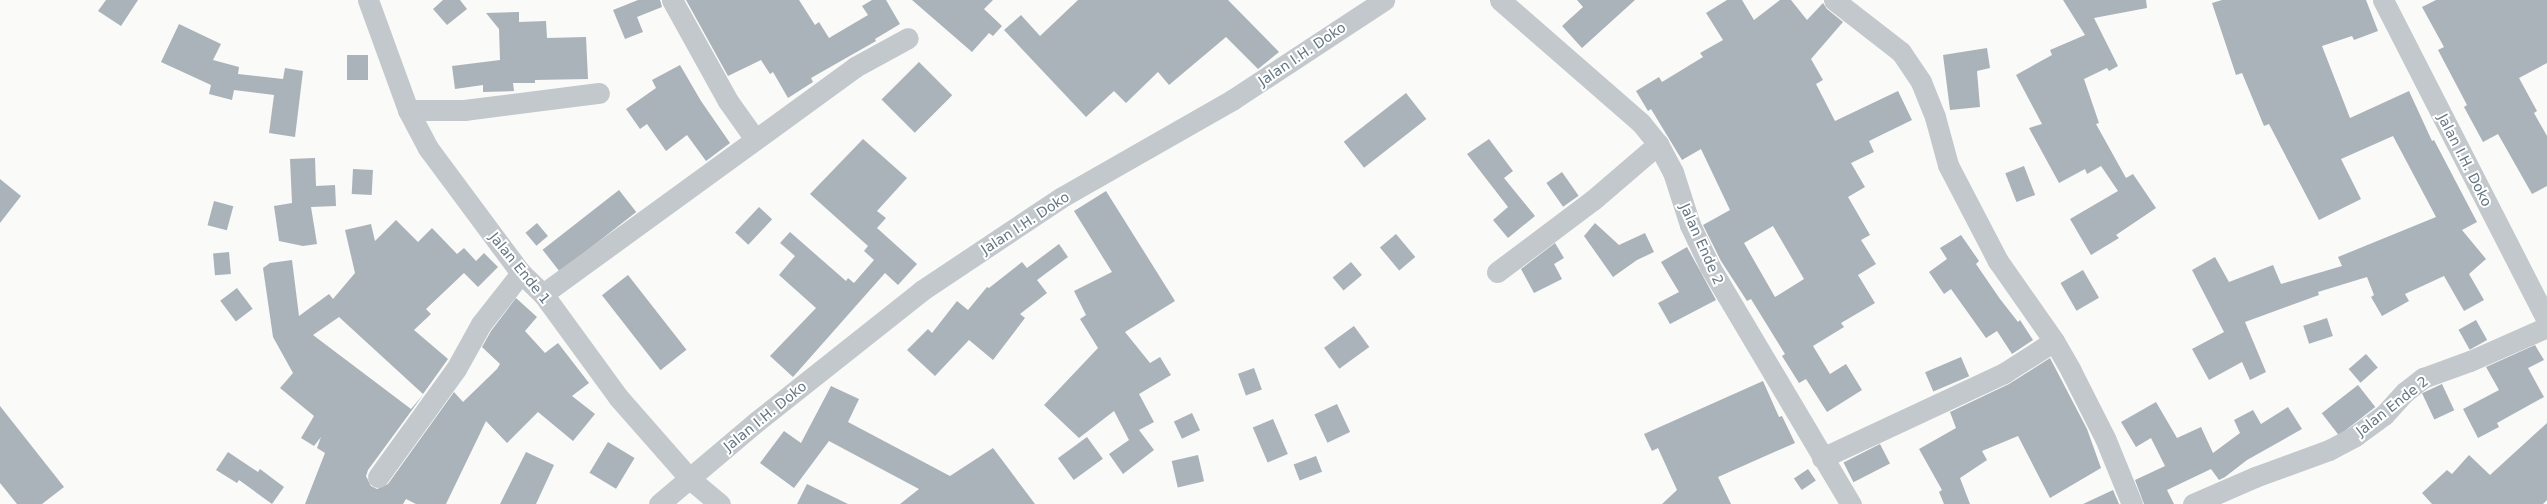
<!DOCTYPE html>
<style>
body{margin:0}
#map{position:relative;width:2547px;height:504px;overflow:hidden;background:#fafaf8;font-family:"DejaVu Sans",sans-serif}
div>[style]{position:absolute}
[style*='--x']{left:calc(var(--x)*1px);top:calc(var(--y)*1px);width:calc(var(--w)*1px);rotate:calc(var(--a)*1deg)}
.building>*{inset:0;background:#aab3b9;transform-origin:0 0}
.minor>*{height:21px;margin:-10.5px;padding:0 10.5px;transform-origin:10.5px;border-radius:10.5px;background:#c3c8cc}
span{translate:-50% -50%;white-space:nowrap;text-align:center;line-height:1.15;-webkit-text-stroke:4px #fff;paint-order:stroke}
.street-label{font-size:14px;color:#657683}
</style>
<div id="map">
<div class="building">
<i style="clip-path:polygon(106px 0,138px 0,121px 26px,98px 11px)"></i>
<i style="clip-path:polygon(443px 0,460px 0,467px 9px,447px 25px,433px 9px)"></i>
<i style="clip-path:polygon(638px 0,660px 0,662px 7px,637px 17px,643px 32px,625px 39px,613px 10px)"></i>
<i style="clip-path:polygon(686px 0,799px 0,815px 25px,819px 22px,829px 38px,868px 15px,862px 6px,872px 0,886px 0,900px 24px,875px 39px,876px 41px,811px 78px,813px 82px,788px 98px,773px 72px,770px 74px,761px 60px,728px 76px)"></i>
<i style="clip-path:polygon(912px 0,993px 0,984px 9px,1002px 26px,993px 36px,989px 33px,972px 52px)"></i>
<i style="clip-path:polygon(1078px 0,1228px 0,1279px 52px,1258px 69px,1226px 37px,1169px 85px,1158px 72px,1126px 103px,1114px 91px,1086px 117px,1004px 30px,1021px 15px,1040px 36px)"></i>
<i style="clip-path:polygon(1577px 0,1635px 0,1582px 48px,1562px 26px,1583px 7px)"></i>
<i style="clip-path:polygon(evenodd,1727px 0,1742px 0,1754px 20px,1780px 0,1791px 0,1807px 20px,1823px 3px,1827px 9px,1843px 22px,1811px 59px,1823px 80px,1816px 84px,1835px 121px,1898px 91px,1912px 120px,1869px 141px,1874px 152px,1851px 163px,1865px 187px,1848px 197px,1870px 235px,1861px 240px,1876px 264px,1858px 275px,1875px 303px,1841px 323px,1844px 327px,1813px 346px,1830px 374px,1846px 364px,1862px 390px,1827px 412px,1806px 379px,1799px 383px,1782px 356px,1785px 354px,1751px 299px,1747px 301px,1721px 261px,1703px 225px,1730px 210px,1701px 149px,1682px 160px,1651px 109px,1648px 111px,1636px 91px,1659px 77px,1662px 82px,1703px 57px,1700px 53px,1723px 40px,1706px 13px,1727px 0,1773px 226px,1804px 279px,1775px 297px,1744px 243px,1773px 226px)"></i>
<i style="clip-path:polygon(2063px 0,2146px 0,2147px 8px,2094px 18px,2118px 66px,2109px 71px,2107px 68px,2084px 79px,2099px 123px,2096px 124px,2126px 178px,2133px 174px,2156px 208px,2116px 235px,2119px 238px,2091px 255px,2070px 219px,2118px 191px,2101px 166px,2087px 174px,2085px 169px,2059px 183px,2029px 128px,2042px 124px,2016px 75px,2052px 55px,2050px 50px,2085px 35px)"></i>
<i style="clip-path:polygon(2222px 0,2366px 0,2378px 31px,2354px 40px,2352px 36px,2322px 46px,2350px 118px,2409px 91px,2432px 141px,2434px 140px,2477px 222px,2462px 230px,2486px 259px,2469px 274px,2484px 300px,2464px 311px,2444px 276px,2405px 294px,2409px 301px,2382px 316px,2371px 297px,2374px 295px,2367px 277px,2318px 292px,2319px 295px,2245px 322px,2266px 372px,2250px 380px,2242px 362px,2209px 380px,2192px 349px,2224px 332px,2192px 270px,2215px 257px,2229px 282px,2273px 265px,2281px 284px,2342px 266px,2338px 257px,2436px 217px,2393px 136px,2341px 159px,2361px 199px,2319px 220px,2269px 124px,2264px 126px,2242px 73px,2236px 75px,2212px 3px)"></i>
<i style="clip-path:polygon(2436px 0,2547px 0,2547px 63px,2519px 78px,2537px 111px,2534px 113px,2547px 136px,2547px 186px,2532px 194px,2498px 134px,2483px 142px,2464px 107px,2467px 105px,2438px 50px,2444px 47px,2422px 7px)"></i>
<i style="clip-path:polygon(519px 12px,519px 22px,546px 21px,547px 38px,586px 37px,588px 79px,535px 80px,535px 83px,513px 83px,514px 91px,483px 92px,483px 85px,455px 89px,452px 66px,500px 60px,499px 29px,486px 13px)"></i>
<i style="clip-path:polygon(179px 24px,221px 44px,213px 60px,239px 67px,238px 74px,283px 79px,285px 68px,303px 71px,295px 137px,269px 133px,274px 95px,234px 90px,232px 100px,209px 94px,211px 85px,161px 62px)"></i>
<i style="clip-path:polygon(1987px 48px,1990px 68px,1977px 71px,1980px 107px,1950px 110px,1943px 55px)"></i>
<i style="left:347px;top:55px;width:21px;height:25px"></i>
<i style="left:919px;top:62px;width:47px;height:53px;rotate:45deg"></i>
<i style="clip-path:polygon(680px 65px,701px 101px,730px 143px,706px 161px,687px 135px,666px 151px,647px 124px,640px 129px,626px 109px,656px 88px,652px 80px)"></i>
<i style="left:1406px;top:93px;width:33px;height:79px;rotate:52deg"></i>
<i style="clip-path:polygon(863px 139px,907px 178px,877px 211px,886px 218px,877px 228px,917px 264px,898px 285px,885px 273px,793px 377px,770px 356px,816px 308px,779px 275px,795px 256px,780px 243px,790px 232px,846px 281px,848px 278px,854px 283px,874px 260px,864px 251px,868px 246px,810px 194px)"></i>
<i style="clip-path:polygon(1489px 139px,1513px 171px,1504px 178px,1535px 216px,1508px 238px,1493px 220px,1508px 207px,1467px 154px)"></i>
<i style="clip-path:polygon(315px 158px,316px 186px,335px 185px,336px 206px,311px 207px,317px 244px,303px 246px,279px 241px,274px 206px,292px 203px,290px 159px)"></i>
<i style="left:2024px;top:166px;width:31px;height:20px;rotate:69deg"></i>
<i style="left:353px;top:169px;width:20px;height:25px;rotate:3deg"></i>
<i style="left:1562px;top:172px;width:29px;height:19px;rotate:55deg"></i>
<i style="clip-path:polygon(0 179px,21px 196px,0 223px)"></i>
<i style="left:619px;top:190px;width:28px;height:97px;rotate:52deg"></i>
<i style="clip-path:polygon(1106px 191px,1175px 301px,1125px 332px,1150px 363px,1160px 357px,1171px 375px,1139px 394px,1154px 422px,1139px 430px,1154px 450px,1123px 474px,1109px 454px,1129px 440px,1114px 411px,1079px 438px,1044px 405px,1098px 348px,1080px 319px,1086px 315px,1074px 291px,1112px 272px,1074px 211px)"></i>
<i style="left:214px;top:201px;width:20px;height:25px;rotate:15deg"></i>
<i style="left:759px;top:207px;width:18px;height:35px;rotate:43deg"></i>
<i style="clip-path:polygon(396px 220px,418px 242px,432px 228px,457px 254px,464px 248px,476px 261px,484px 253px,498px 267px,478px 287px,464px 273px,426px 309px,431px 314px,414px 330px,448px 359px,423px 394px,339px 317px,313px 335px,411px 409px,423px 395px,368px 470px,366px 476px,371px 486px,377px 489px,388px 484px,454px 392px,463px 402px,497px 369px,500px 364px,482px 347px,491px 331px,516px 298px,537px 317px,525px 331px,545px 353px,558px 343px,589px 383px,572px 396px,595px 414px,573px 441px,538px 412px,507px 443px,486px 421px,446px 504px,416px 504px,406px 499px,403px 504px,305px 504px,325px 453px,317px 448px,321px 437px,314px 446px,301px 438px,314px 416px,280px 388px,293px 373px,273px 337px,263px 268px,270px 263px,292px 260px,299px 316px,329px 294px,333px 299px,355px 273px,345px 230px,371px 224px,375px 241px)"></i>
<i style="left:537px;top:223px;width:17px;height:15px;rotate:50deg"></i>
<i style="clip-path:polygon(1595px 223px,1619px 245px,1645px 233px,1654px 252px,1637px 260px,1613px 277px,1584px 236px)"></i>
<i style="left:1396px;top:234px;width:30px;height:21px;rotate:50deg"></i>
<i style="clip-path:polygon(1961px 235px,1979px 261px,1976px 264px,2000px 299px,2018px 322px,2020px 320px,2033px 340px,2012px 354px,1997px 331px,1986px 338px,1951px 289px,1944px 294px,1929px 272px,1947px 259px,1940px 248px)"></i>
<i style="clip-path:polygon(1555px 243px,1564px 258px,1554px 264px,1562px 279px,1534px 293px,1521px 269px)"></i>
<i style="clip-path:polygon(1059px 244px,1068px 257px,1037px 280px,1047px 293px,1020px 314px,1025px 318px,993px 360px,969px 340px,935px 376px,907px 350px,928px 329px,932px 333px,957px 301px,968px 310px,987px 287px,989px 288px,1022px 262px,1027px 268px)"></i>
<i style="clip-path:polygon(1687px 247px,1716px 300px,1670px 324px,1658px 303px,1679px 292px,1661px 262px)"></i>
<i style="left:229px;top:252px;width:22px;height:16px;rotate:85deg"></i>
<i style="left:1351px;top:262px;width:17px;height:24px;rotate:50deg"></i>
<i style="left:2083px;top:270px;width:32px;height:26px;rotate:60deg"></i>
<i style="left:628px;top:275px;width:95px;height:33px;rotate:52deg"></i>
<i style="left:237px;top:288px;width:26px;height:21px;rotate:53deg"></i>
<i style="left:2327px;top:318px;width:19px;height:25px;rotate:72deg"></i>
<i style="left:2476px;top:320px;width:23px;height:20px;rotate:61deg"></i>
<i style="left:1354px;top:326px;width:26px;height:37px;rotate:54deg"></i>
<i style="clip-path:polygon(2535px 345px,2544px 360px,2528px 368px,2544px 397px,2497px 423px,2499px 427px,2478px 438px,2463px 409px,2499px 390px,2486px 367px)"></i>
<i style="left:2366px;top:354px;width:18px;height:23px;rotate:49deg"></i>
<i style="left:1961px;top:357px;width:21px;height:39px;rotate:67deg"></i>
<i style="clip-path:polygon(2050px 358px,2087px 429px,2101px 468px,2050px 498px,2018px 436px,1982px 451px,1987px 460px,1960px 478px,1970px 504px,1944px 504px,1939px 492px,1942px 490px,1919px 449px,1956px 428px,1950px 412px,2009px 384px)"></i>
<i style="left:1254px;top:368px;width:23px;height:17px;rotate:70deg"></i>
<i style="clip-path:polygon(1763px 381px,1779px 417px,1782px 416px,1795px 443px,1718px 477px,1731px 504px,1662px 504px,1677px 490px,1658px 448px,1652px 451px,1644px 434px)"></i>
<i style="left:2442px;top:384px;width:29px;height:22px;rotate:65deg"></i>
<i style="left:2358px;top:385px;width:28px;height:46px;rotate:52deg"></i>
<i style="clip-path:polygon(831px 386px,859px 399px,848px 422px,950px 476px,993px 448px,1035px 504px,900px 504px,919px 489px,829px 441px,794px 488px,760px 463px,784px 431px,801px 443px)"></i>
<i style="clip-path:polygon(2156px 402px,2177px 438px,2201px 427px,2213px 453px,2240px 433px,2234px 420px,2253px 410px,2261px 424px,2288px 407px,2302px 429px,2247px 460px,2225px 477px,2219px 480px,2211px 469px,2167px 490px,2174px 504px,2144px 504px,2135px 480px,2165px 466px,2151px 438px,2136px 447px,2121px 422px)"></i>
<i style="left:1337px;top:404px;width:31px;height:25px;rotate:65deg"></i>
<i style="clip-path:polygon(0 406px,64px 487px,42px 504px,17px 504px,0 483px)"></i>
<i style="left:1192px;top:413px;width:19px;height:20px;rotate:65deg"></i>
<i style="left:1273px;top:419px;width:38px;height:22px;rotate:67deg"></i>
<i style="clip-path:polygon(2547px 423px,2547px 500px,2543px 504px,2432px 504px,2422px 493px,2447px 470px,2452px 474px,2469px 455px,2490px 475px)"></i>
<i style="left:1087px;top:437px;width:27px;height:36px;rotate:54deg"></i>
<i style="left:608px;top:442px;width:31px;height:36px;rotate:31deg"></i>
<i style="left:1880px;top:444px;width:22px;height:41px;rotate:63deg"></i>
<i style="clip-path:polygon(228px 452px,258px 472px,260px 469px,284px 487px,272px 504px,239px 480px,237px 483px,216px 470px)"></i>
<i style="clip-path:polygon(526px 452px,554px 465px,536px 504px,500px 504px)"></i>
<i style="left:1198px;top:455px;width:27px;height:27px;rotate:77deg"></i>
<i style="left:1316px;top:456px;width:17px;height:24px;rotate:69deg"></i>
<i style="left:1808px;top:469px;width:14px;height:17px;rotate:56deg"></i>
<i style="clip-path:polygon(807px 484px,848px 504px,797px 504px)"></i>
<i style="clip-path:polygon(2113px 490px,2119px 504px,2083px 504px)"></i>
</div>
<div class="minor">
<i style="--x:368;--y:0;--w:117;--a:70"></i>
<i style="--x:408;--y:110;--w:43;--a:62.2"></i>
<i style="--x:428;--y:148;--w:156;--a:53.4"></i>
<i style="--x:521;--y:273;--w:30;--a:44"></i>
<i style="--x:543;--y:294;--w:127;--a:53.9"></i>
<i style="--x:618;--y:397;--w:109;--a:48.7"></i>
<i style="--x:690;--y:479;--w:39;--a:40"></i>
<i style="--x:672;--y:0;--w:115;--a:61"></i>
<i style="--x:728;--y:101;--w:47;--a:54.6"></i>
<i style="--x:1500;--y:0;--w:187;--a:41.1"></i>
<i style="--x:1641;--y:123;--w:27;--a:51"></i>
<i style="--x:1658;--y:144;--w:32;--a:62"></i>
<i style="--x:1673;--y:172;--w:56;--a:72.2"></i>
<i style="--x:1690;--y:225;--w:47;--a:64.5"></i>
<i style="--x:1710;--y:267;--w:276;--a:59.3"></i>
<i style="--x:1834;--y:0;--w:85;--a:37.8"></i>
<i style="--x:1901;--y:52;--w:36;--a:56"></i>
<i style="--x:1921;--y:82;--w:38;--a:68"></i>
<i style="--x:1935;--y:117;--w:50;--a:74.8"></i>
<i style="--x:1948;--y:165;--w:108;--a:62.5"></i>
<i style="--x:1998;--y:261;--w:98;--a:55"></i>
<i style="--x:2054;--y:341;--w:34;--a:60"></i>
<i style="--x:2071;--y:371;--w:75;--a:63.1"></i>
<i style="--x:2105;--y:438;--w:71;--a:67.8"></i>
<i style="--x:2383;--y:0;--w:360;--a:62.9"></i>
<i style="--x:408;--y:110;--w:56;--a:0"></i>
<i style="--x:464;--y:110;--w:136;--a:-7.2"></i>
<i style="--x:1497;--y:272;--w:120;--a:-36.9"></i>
<i style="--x:1593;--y:200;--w:86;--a:-40.7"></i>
<i style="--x:543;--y:294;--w:386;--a:-36"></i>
<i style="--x:855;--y:67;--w:60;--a:-28.7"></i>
<i style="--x:1822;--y:458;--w:201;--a:-25"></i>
<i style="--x:2004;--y:373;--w:59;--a:-32.6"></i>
<i style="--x:378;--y:477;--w:133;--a:-54.2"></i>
<i style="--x:456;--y:369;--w:51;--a:-60.9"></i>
<i style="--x:481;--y:324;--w:65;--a:-51.9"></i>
<i style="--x:659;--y:504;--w:127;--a:-40.2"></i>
<i style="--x:756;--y:422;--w:211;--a:-38.4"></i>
<i style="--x:921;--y:291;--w:169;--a:-33.7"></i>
<i style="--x:1062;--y:197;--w:196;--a:-29.7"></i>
<i style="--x:1232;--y:100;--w:182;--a:-33.3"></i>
<i style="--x:2193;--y:504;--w:68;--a:-23.5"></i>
<i style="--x:2255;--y:477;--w:79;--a:-20"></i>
<i style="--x:2329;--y:450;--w:30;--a:-28"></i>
<i style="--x:2355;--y:436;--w:36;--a:-36"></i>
<i style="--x:2384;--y:415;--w:31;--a:-48"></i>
<i style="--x:2405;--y:392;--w:23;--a:-38"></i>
<i style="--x:2423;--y:378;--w:50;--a:-19.9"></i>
<i style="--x:2470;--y:361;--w:84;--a:-23.8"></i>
</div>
<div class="street-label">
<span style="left:1302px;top:54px;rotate:-34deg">Jalan I.H. Doko</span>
<span style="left:2465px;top:160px;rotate:63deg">Jalan I.H. Doko</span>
<span style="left:1025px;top:223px;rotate:-33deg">Jalan I.H. Doko</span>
<span style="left:1702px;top:244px;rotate:66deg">Jalan Ende 2</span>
<span style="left:520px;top:268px;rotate:51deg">Jalan Ende 1</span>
<span style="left:2392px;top:406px;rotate:-38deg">Jalan Ende 2</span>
<span style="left:765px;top:416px;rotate:-39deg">Jalan I.H. Doko</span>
</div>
</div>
